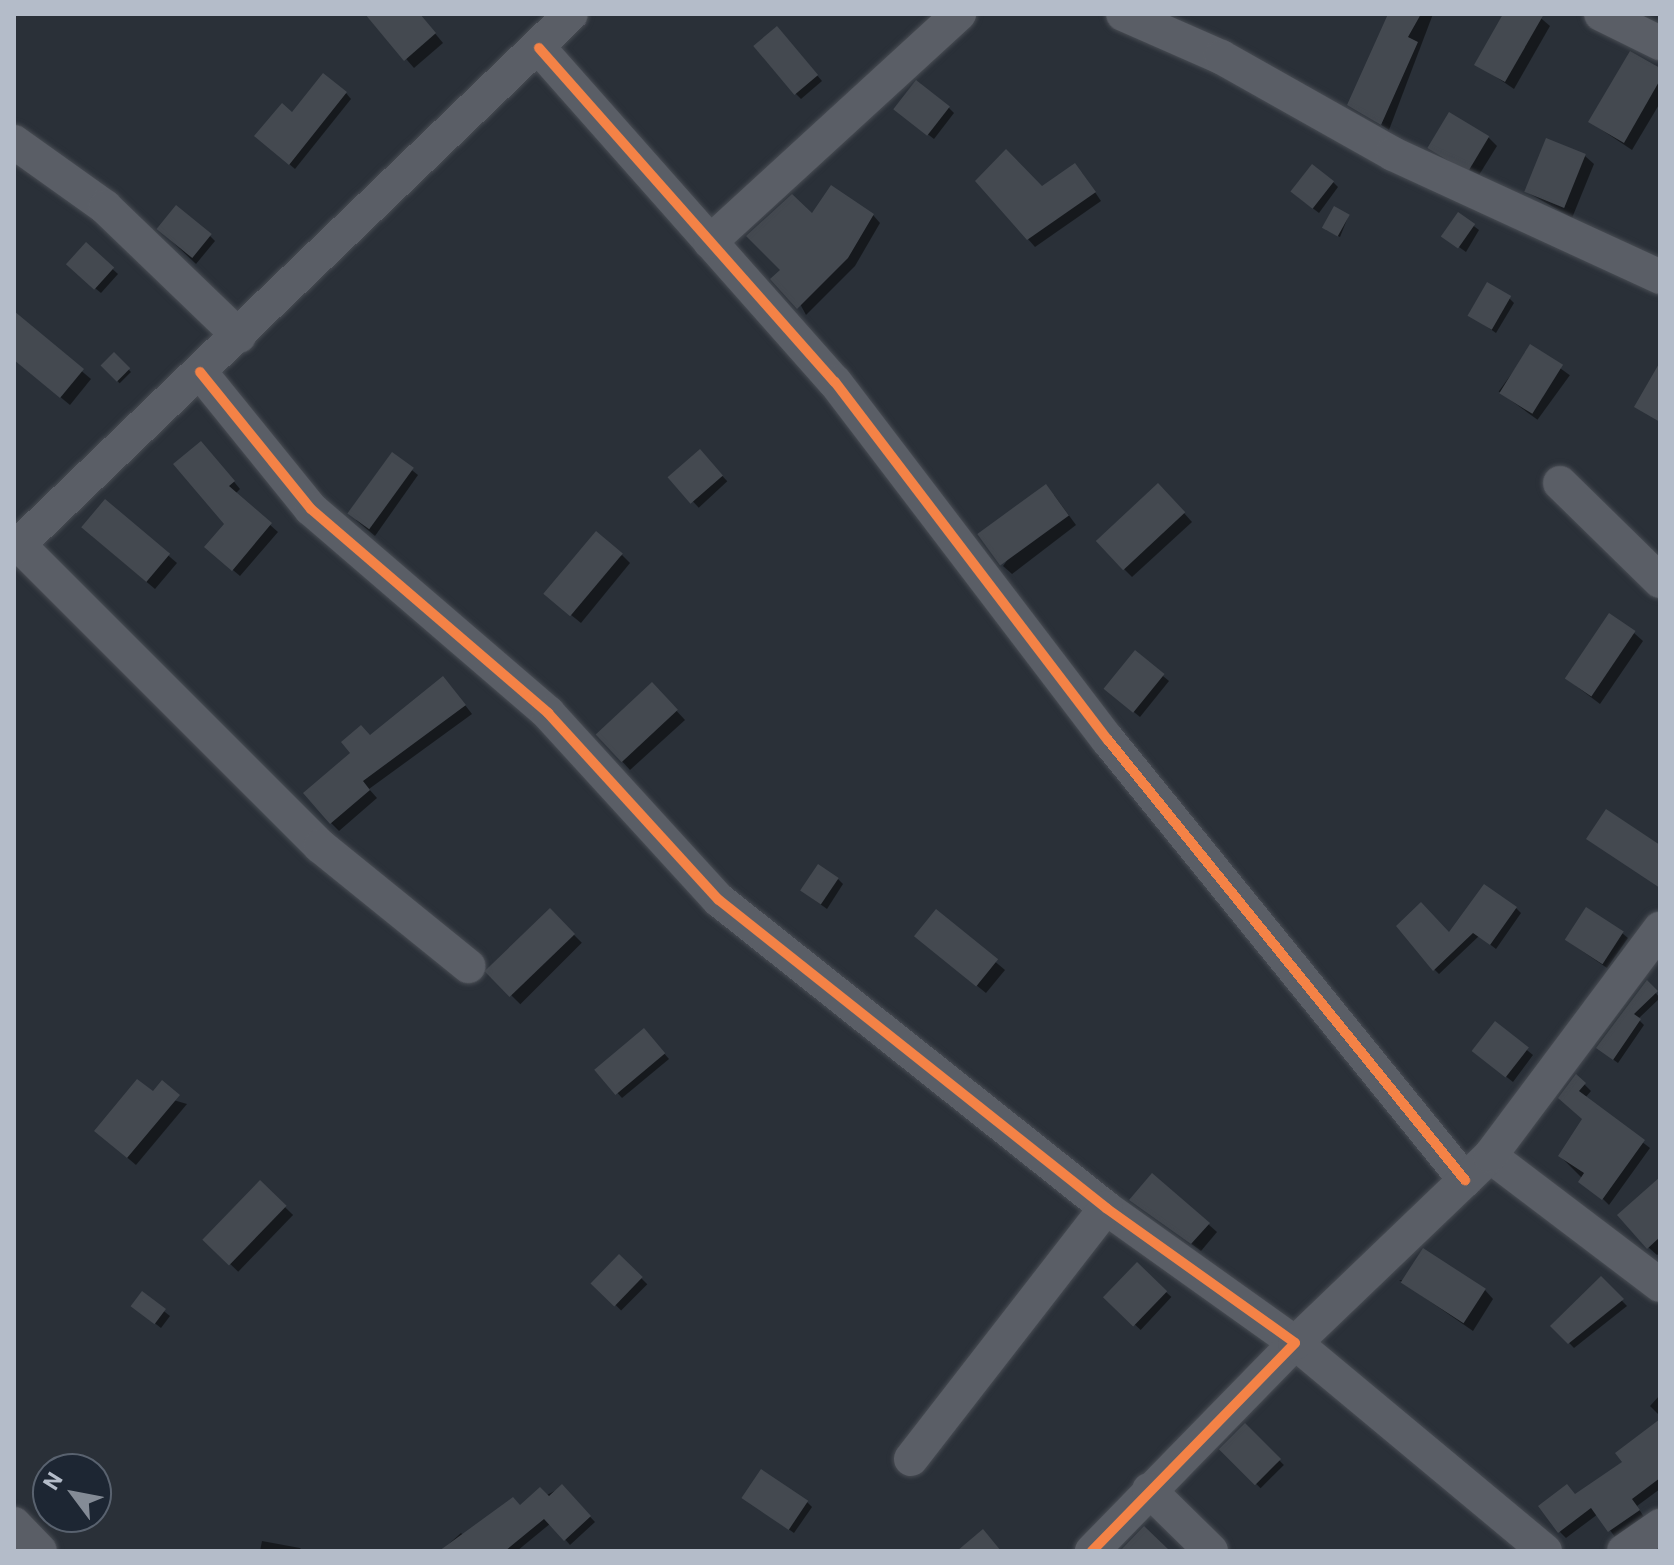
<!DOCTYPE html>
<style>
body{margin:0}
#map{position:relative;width:1674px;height:1565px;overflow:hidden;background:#2a3038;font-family:Roboto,sans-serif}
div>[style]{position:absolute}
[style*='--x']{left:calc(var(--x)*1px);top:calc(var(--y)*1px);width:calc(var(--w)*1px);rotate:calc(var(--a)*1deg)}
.shadow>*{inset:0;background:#0007;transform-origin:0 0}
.building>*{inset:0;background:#444950;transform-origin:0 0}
.roads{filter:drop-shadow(0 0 2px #484c53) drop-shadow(0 0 2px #484c53)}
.minor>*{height:34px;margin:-17px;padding:0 17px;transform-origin:17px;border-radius:17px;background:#5a5e66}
.cycleway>*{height:10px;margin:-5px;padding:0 5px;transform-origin:5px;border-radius:5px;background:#f48246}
span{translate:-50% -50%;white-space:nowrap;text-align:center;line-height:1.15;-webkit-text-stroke:6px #1d2633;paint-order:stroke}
.frame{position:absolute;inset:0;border:16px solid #b4bcc9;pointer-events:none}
.north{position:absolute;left:32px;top:1453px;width:80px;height:80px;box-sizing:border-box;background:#1d2633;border:2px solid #59626f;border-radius:50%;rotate:302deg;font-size:22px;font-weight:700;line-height:32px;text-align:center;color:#b4bcc9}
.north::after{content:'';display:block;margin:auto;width:28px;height:36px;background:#848b96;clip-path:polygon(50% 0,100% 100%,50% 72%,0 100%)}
</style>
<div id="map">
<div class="shadow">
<i style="clip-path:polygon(367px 14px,419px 14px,443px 43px,414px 68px)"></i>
<i style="clip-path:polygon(1397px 14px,1433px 14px,1389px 130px,1350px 105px)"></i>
<i style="clip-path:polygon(1505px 14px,1536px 14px,1550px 26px,1514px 89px,1477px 64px)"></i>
<i style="clip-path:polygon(782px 34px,822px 81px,801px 99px,796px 94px)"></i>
<i style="clip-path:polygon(1660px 70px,1660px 103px,1632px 150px,1590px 122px)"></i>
<i style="clip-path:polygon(346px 93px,351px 99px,295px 169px,262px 141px,292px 115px)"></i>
<i style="clip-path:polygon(949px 108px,954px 113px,934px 139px,897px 111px)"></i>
<i style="clip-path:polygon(1488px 137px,1497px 146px,1479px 175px,1430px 148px)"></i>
<i style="clip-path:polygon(1585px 156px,1594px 164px,1572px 218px,1527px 192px)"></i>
<i style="clip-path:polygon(1082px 173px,1101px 201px,1035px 247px,1028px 239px,1042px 188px)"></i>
<i style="clip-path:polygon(1333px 182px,1338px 187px,1319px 213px,1298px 197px)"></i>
<i style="clip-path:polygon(873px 215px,880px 223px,855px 266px,806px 315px,782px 270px,812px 216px)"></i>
<i style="clip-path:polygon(1459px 215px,1479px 230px,1466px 252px,1445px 237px)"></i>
<i style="clip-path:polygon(1348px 217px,1340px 237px,1326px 230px)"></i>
<i style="clip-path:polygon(159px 229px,210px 236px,215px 241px,196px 264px)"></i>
<i style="clip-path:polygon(86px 245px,118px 274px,101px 293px,73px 270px)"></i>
<i style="clip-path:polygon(1509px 298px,1514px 303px,1496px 333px,1470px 315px)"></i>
<i style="clip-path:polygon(14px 314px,91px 379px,70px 405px,14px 359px)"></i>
<i style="left:1531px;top:347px;width:48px;height:55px;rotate:36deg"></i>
<i style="left:114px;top:355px;width:24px;height:16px;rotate:45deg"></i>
<i style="clip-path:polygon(208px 450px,240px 489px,235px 494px,278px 532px,240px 576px,214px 554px,227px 524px)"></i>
<i style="left:700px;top:452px;width:40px;height:39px;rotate:47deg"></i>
<i style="clip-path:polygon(393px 455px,418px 475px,375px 536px,356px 520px)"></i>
<i style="clip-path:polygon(1167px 494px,1192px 522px,1132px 577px,1123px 568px)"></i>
<i style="clip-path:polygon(1054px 495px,1076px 525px,1012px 574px,1003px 566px)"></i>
<i style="clip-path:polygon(105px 501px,177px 563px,155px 589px,92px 536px)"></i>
<i style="clip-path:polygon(622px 555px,630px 563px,581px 623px,555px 602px)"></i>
<i style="clip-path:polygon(1634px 633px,1643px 641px,1600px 704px,1567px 679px)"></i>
<i style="clip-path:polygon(1135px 653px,1169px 681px,1140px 717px,1112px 694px)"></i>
<i style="clip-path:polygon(451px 687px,472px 714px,369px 789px,377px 798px,339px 831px,331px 823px,370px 737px)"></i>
<i style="clip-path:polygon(660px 693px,685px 720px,630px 770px,598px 735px)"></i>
<i style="clip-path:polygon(838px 879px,843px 884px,827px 909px,802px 891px)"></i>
<i style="clip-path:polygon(1516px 908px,1521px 913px,1496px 949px,1479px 936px,1439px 974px,1434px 969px,1450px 935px)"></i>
<i style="left:550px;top:911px;width:45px;height:87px;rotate:45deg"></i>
<i style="clip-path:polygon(936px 912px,1005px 970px,986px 993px,925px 944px)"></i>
<i style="clip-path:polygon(1622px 933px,1628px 938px,1607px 968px,1572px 944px)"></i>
<i style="clip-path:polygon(1647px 983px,1660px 998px,1638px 1019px,1644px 1025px,1618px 1063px,1603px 1052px)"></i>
<i style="clip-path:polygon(1495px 1024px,1533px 1055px,1513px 1082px,1480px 1056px)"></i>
<i style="clip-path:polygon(649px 1036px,669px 1059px,622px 1098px,597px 1070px)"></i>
<i style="clip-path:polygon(1577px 1077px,1591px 1091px,1585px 1098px,1650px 1148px,1609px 1205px,1560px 1156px,1584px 1119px,1561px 1098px)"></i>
<i style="clip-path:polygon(153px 1094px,187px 1104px,136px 1165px,105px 1139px)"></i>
<i style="clip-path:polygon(1660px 1179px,1660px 1253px,1657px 1255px,1648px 1247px)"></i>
<i style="left:260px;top:1183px;width:46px;height:79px;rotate:44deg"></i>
<i style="clip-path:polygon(1132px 1200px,1208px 1224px,1217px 1232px,1201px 1251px)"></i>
<i style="left:619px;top:1256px;width:40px;height:37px;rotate:45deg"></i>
<i style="left:1137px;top:1265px;width:47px;height:45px;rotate:43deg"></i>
<i style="clip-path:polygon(1601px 1279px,1627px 1306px,1574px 1348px,1553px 1326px)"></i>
<i style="clip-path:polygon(1399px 1280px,1485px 1290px,1493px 1299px,1473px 1331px)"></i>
<i style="clip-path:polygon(142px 1294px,170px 1316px,161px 1328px,139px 1311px)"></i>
<i style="clip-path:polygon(1660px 1395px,1660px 1416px,1650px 1406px)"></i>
<i style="clip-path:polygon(1660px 1422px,1660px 1489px,1637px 1506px,1644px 1517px,1615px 1537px,1598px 1514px,1566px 1538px,1560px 1532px,1575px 1496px,1624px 1462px)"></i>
<i style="left:1245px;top:1426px;width:55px;height:33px;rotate:45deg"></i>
<i style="clip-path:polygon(562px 1487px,595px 1522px,570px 1545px,551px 1523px,517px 1551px,441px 1551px,461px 1533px,466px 1538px)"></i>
<i style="clip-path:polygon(750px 1502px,807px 1502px,812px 1507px,794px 1533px)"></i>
<i style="clip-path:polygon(262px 1541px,300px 1548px,303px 1551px,260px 1551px)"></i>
</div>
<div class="building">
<i style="clip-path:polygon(365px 14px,420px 14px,436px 33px,404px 61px)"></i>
<i style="clip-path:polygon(1388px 14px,1421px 14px,1408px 37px,1418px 42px,1381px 125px,1347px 105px)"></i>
<i style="clip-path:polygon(1503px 14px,1544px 14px,1505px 82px,1474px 65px)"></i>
<i style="left:777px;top:26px;width:64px;height:31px;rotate:50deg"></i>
<i style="clip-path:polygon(1630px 51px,1660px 68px,1660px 80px,1624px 143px,1588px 122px)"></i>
<i style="clip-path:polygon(323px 73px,347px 92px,289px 165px,254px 136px,282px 103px,292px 112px)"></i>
<i style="left:916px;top:80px;width:43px;height:37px;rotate:38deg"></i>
<i style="left:1449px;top:112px;width:47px;height:42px;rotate:31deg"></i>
<i style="left:1546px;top:138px;width:43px;height:58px;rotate:22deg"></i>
<i style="clip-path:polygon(1006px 149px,1042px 186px,1075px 163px,1096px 192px,1027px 240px,975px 181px)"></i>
<i style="left:1312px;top:164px;width:28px;height:35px;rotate:38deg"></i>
<i style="clip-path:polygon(831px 185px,874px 214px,848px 258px,797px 309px,770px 279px,780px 270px,746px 236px,792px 194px,812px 213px)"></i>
<i style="left:176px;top:205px;width:46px;height:31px;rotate:39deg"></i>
<i style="left:1334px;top:206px;width:18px;height:25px;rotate:29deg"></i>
<i style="left:1458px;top:212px;width:21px;height:30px;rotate:35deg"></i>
<i style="left:86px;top:242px;width:38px;height:30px;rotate:42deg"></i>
<i style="left:1487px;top:282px;width:28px;height:39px;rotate:30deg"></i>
<i style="clip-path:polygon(14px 311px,84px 369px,60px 398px,14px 360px)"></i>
<i style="left:1530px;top:344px;width:39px;height:58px;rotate:32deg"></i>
<i style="left:114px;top:352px;width:23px;height:19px;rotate:45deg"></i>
<i style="clip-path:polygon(1660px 362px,1660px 422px,1634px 407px)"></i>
<i style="clip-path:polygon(201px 441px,235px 481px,229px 486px,272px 523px,232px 571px,204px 547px,224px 524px,173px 464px)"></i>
<i style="left:700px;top:449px;width:35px;height:43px;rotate:49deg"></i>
<i style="left:392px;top:452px;width:27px;height:76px;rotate:36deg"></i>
<i style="left:1158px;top:483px;width:40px;height:85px;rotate:47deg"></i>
<i style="left:1046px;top:484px;width:39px;height:85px;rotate:54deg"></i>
<i style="left:105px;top:499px;width:85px;height:37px;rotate:40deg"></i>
<i style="left:596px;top:531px;width:35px;height:82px;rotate:40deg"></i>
<i style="left:1609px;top:613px;width:32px;height:79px;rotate:34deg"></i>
<i style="left:1135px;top:650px;width:38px;height:50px;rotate:39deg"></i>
<i style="clip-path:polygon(443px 676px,466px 705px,363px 781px,370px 790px,330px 824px,303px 793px,350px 753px,341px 742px,361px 725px,370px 735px)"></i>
<i style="left:652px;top:682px;width:38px;height:77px;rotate:47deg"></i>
<i style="clip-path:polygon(1606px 809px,1660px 845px,1660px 888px,1586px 839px)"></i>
<i style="left:818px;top:864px;width:25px;height:32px;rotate:34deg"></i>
<i style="clip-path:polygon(1484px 884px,1517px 907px,1490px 945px,1473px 933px,1433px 971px,1396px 926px,1421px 902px,1449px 932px)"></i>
<i style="left:1586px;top:907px;width:45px;height:39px;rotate:33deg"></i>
<i style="left:550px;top:908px;width:36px;height:91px;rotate:46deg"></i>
<i style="left:936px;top:909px;width:80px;height:35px;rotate:39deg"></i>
<i style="clip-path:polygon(1647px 980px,1658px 991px,1634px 1014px,1641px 1019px,1613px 1060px,1596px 1048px)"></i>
<i style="left:1495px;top:1021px;width:43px;height:38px;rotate:38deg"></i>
<i style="left:644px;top:1028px;width:33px;height:65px;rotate:50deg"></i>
<i style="clip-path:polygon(1576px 1074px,1586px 1083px,1579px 1091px,1645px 1140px,1602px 1200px,1578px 1182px,1584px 1173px,1558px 1156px,1582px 1119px,1558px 1098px)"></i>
<i style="clip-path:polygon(137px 1079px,153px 1091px,162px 1080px,180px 1095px,127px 1158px,94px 1131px)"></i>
<i style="clip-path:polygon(1152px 1173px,1210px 1223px,1191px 1244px,1129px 1200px)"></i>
<i style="clip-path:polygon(1660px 1177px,1660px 1237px,1647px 1249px,1617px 1215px)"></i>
<i style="left:260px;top:1180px;width:37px;height:83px;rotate:44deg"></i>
<i style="left:1423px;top:1248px;width:75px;height:41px;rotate:33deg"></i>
<i style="left:619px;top:1254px;width:33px;height:41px;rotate:44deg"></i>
<i style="left:1137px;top:1262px;width:42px;height:49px;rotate:44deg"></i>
<i style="clip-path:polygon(1601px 1276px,1624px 1299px,1568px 1344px,1550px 1326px)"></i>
<i style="left:142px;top:1291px;width:30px;height:19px;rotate:37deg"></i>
<i style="clip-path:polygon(1660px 1419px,1660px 1478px,1632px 1499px,1640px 1510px,1608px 1532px,1591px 1508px,1558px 1533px,1538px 1506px,1567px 1484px,1575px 1494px,1622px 1462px,1615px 1453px)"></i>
<i style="left:1245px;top:1423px;width:51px;height:37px;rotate:45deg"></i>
<i style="left:761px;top:1469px;width:57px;height:35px;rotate:34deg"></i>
<i style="clip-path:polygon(562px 1484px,591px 1516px,564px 1541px,544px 1519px,505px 1551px,439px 1551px,513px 1497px,520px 1505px,540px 1487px,549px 1496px)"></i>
<i style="clip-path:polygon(1144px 1526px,1170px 1551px,1120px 1551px)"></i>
<i style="clip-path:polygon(983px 1529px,1001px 1551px,957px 1551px)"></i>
</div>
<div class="roads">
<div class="minor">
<i style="--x:1123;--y:14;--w:107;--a:23.7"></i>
<i style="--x:1221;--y:57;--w:197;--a:29.4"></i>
<i style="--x:1393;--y:154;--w:294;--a:24.7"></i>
<i style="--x:1601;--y:14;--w:66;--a:26.2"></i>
<i style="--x:539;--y:48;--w:446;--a:48.5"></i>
<i style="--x:835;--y:382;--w:450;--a:52.7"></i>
<i style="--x:1108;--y:740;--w:567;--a:50.95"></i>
<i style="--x:14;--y:142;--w:112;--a:35.5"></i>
<i style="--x:105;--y:207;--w:186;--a:43.9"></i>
<i style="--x:710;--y:242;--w:338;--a:-42.5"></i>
<i style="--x:200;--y:372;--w:176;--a:51"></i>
<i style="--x:311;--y:509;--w:313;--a:40.7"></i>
<i style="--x:548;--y:713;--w:253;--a:47.6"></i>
<i style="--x:719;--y:900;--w:495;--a:38.5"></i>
<i style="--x:1106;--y:1208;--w:232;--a:35.5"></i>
<i style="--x:1295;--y:1343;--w:291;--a:134.3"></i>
<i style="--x:1560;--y:483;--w:140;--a:44.4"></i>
<i style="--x:19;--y:545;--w:426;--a:45"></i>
<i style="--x:320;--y:846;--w:191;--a:39"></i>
<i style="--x:14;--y:549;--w:772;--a:-43.85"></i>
<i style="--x:1490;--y:1156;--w:213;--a:37.2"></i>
<i style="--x:911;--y:1459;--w:318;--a:-52.2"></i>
<i style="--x:1149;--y:1490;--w:87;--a:44.5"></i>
<i style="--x:14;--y:1524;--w:37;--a:46"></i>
<i style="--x:1545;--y:1551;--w:325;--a:-140.2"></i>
<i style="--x:1295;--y:1343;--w:270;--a:-43.8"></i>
<i style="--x:1490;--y:1156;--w:284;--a:-53.2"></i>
<i style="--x:1624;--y:1551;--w:44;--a:-34.8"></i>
</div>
</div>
<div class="cycleway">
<i style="--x:539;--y:48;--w:446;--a:48.5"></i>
<i style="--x:835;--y:382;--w:450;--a:52.7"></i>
<i style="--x:1108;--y:740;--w:567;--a:50.95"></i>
<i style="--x:200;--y:372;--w:176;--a:51"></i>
<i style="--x:311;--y:509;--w:313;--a:40.7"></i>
<i style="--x:548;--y:713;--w:253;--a:47.6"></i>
<i style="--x:719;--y:900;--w:495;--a:38.5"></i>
<i style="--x:1106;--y:1208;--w:232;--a:35.5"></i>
<i style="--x:1295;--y:1343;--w:291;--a:134.3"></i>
</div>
<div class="frame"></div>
<div class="north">N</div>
</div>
